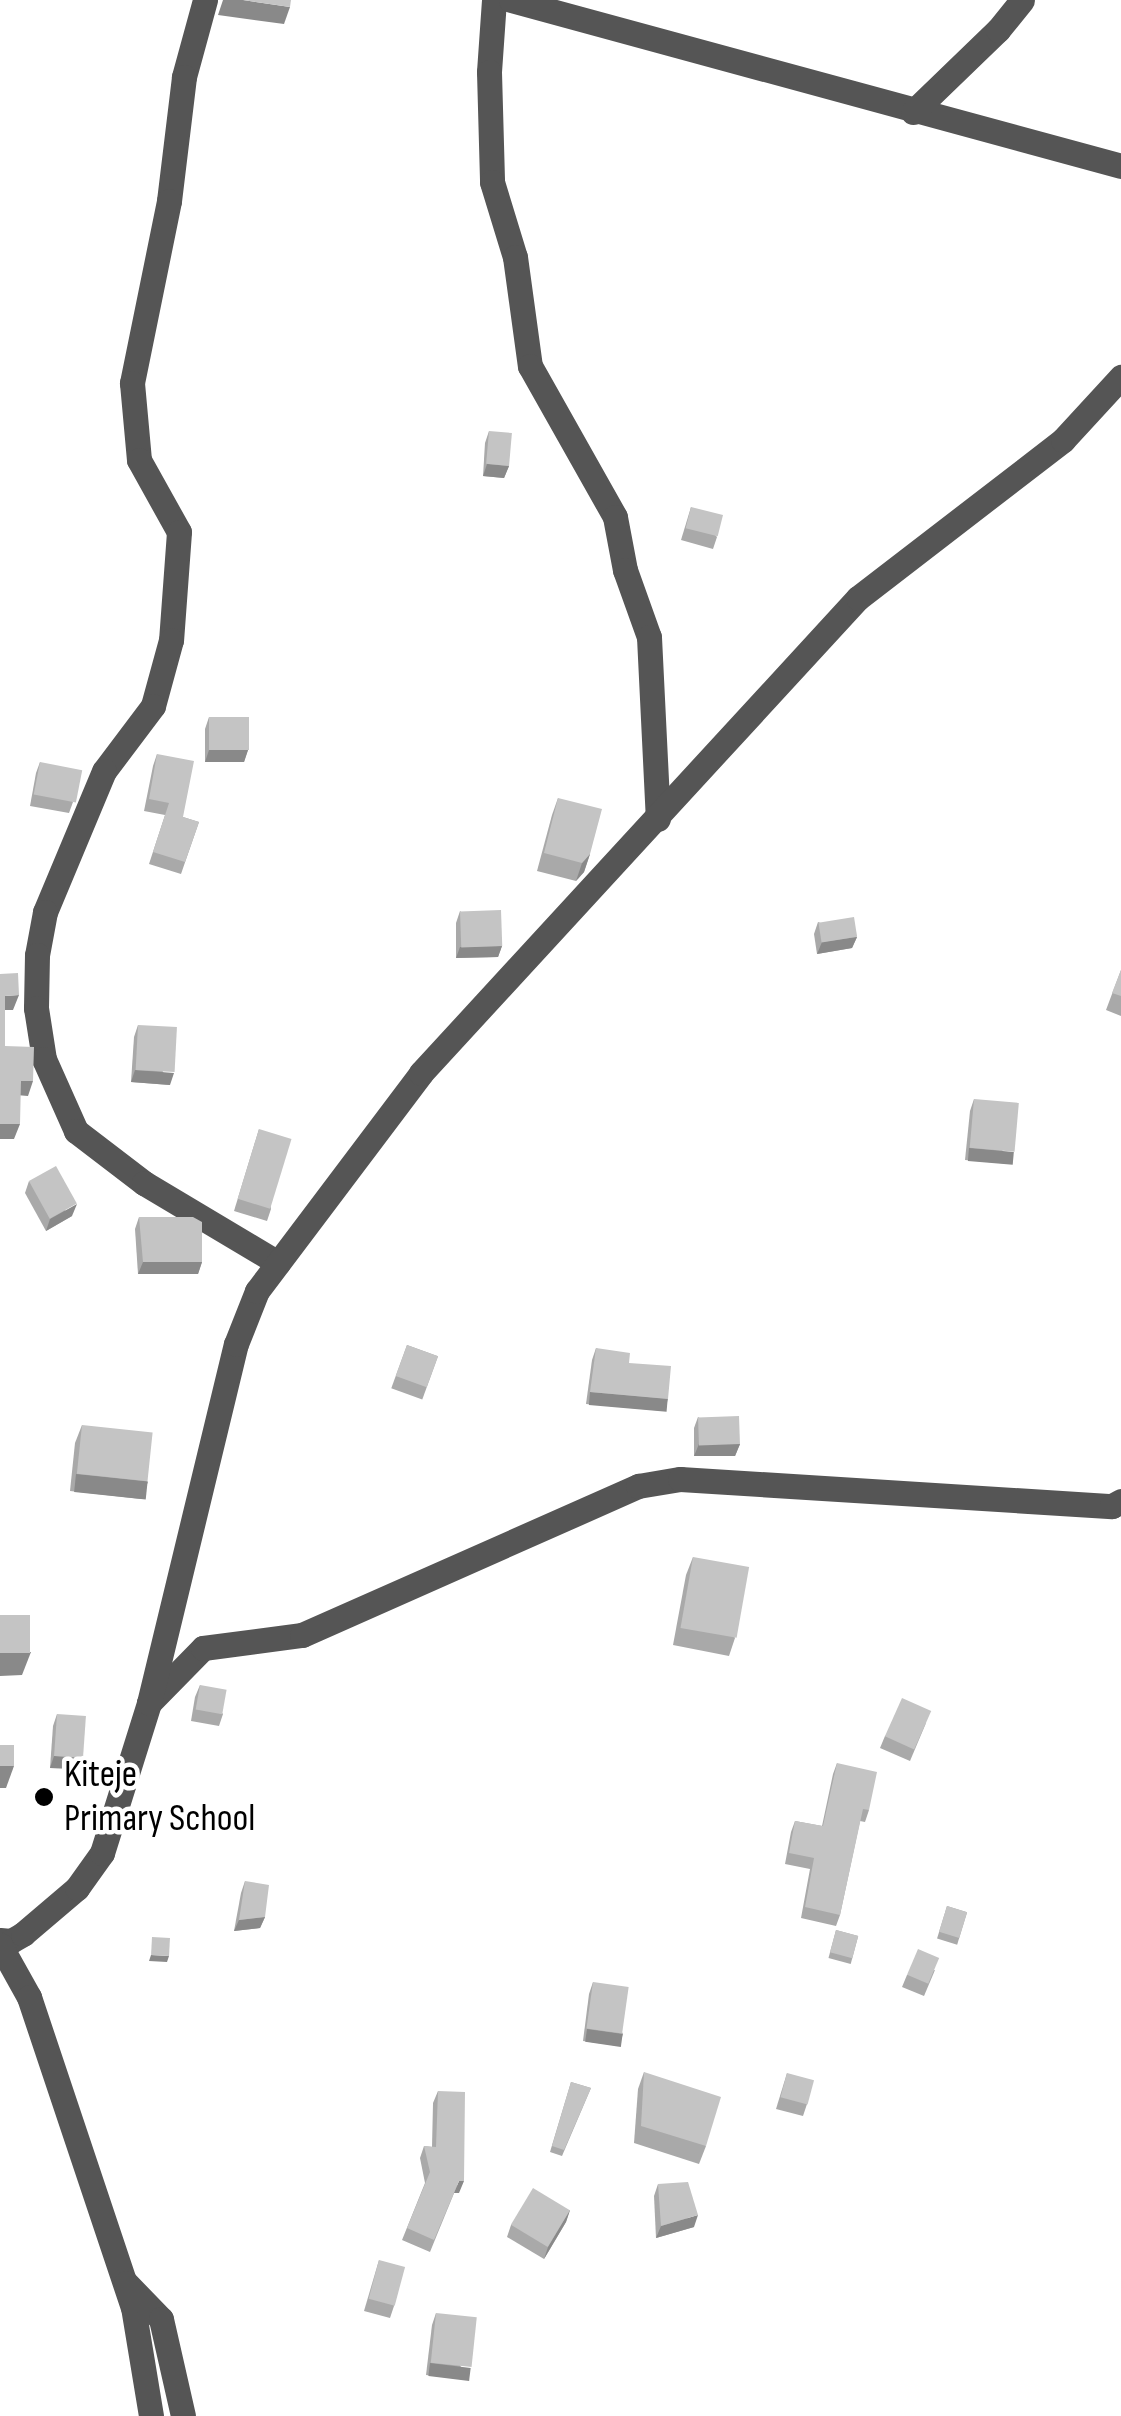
<!DOCTYPE html>
<style>
body{margin:0}
#map{position:relative;width:1121px;height:2416px;overflow:hidden;background:#fff;font-family:"Sofia Sans Condensed",sans-serif}
div>[style]{position:absolute}
[style*='--x']{left:calc(var(--x)*1px);top:calc(var(--y)*1px);width:calc(var(--w)*1px);rotate:calc(var(--a)*1deg)}
.minor>*{height:25px;margin:-12.5px;padding:0 12.5px;transform-origin:12.5px;border-radius:12.5px;background:#555}
.wall>*{inset:0;background:#a9a9a9;transform-origin:0 0}
.shaded-wall>*{inset:0;background:#898989;transform-origin:0 0}
.building>*{inset:0;background:#c4c4c4;transform-origin:0 0}
.dots>*{width:28px;height:28px;translate:-50% -50%;box-sizing:border-box;border:5px solid #fff;border-radius:50%}
span{translate:-50% -50%;white-space:nowrap;text-align:center;line-height:1.15;-webkit-text-stroke:9px #fff;paint-order:stroke}
.poi-label{font-size:38px;color:#000}
.left{translate:0 -50%;text-align:left}
</style>
<div id="map">
<div class="minor">
<i style="--x:205;--y:0;--w:80;--a:105.3"></i>
<i style="--x:184;--y:77;--w:125;--a:96.9"></i>
<i style="--x:169;--y:201;--w:186;--a:101.5"></i>
<i style="--x:132;--y:383;--w:77;--a:84.8"></i>
<i style="--x:139;--y:460;--w:82;--a:60.9"></i>
<i style="--x:179;--y:532;--w:108;--a:94.2"></i>
<i style="--x:171;--y:640;--w:68;--a:105.3"></i>
<i style="--x:153;--y:706;--w:81;--a:127"></i>
<i style="--x:104;--y:771;--w:153;--a:112.7"></i>
<i style="--x:45;--y:912;--w:44;--a:100.5"></i>
<i style="--x:37;--y:955;--w:53;--a:91.1"></i>
<i style="--x:36;--y:1008;--w:52;--a:81.1"></i>
<i style="--x:44;--y:1059;--w:79;--a:66"></i>
<i style="--x:76;--y:1131;--w:86;--a:37.4"></i>
<i style="--x:144;--y:1183;--w:156;--a:30.8"></i>
<i style="--x:494;--y:0;--w:72;--a:94"></i>
<i style="--x:489;--y:72;--w:110;--a:88.4"></i>
<i style="--x:492;--y:182;--w:78;--a:73"></i>
<i style="--x:515;--y:257;--w:110;--a:82.2"></i>
<i style="--x:530;--y:366;--w:173;--a:60.6"></i>
<i style="--x:615;--y:517;--w:54;--a:79.3"></i>
<i style="--x:625;--y:570;--w:71;--a:70.3"></i>
<i style="--x:649;--y:637;--w:182;--a:87.2"></i>
<i style="--x:511;--y:0;--w:632;--a:15.22"></i>
<i style="--x:913;--y:112;--w:118;--a:-44"></i>
<i style="--x:998;--y:30;--w:38;--a:-51"></i>
<i style="--x:149;--y:1703;--w:77;--a:-45.5"></i>
<i style="--x:203;--y:1648;--w:100;--a:-7.5"></i>
<i style="--x:302;--y:1635;--w:368;--a:-23.9"></i>
<i style="--x:638;--y:1486;--w:43;--a:-9.5"></i>
<i style="--x:680;--y:1479;--w:433;--a:3.6"></i>
<i style="--x:1112;--y:1506;--w:10;--a:-29"></i>
<i style="--x:0;--y:1940;--w:11;--a:5"></i>
<i style="--x:11;--y:1941;--w:14;--a:-30"></i>
<i style="--x:23;--y:1934;--w:71;--a:-40.4"></i>
<i style="--x:77;--y:1888;--w:43;--a:-54.5"></i>
<i style="--x:102;--y:1853;--w:157;--a:-72.6"></i>
<i style="--x:149;--y:1703;--w:369;--a:-76.4"></i>
<i style="--x:236;--y:1344;--w:57;--a:-68.4"></i>
<i style="--x:257;--y:1291;--w:273;--a:-53"></i>
<i style="--x:421;--y:1073;--w:645;--a:-47.39"></i>
<i style="--x:858;--y:598;--w:259;--a:-37.6"></i>
<i style="--x:1063;--y:440;--w:86;--a:-47.4"></i>
<i style="--x:0;--y:1945;--w:60;--a:60.9"></i>
<i style="--x:29;--y:1997;--w:327;--a:71.5"></i>
<i style="--x:133;--y:2307;--w:110;--a:80.6"></i>
<i style="--x:126;--y:2283;--w:50;--a:45.8"></i>
<i style="--x:161;--y:2319;--w:99;--a:77.2"></i>
</div>
<div class="wall">
<i style="clip-path:polygon(489px 431px,509px 466px,504px 478px,483px 476px,485px 443px)"></i>
<i style="clip-path:polygon(691px 507px,717px 537px,713px 549px,681px 540px)"></i>
<i style="clip-path:polygon(209px 717px,248px 750px,244px 762px,205px 762px,205px 729px)"></i>
<i style="clip-path:polygon(157px 754px,183px 817px,199px 822px,181px 874px,149px 864px,165px 815px,144px 811px,153px 766px)"></i>
<i style="clip-path:polygon(40px 762px,73px 802px,69px 813px,30px 806px,36px 773px)"></i>
<i style="clip-path:polygon(558px 798px,590px 854px,584px 872px,576px 881px,537px 871px,552px 815px)"></i>
<i style="clip-path:polygon(460px 911px,502px 946px,498px 957px,456px 958px,456px 923px)"></i>
<i style="clip-path:polygon(818px 922px,857px 937px,852px 948px,817px 954px,814px 934px)"></i>
<i style="clip-path:polygon(1121px 970px,1121px 1016px,1106px 1010px)"></i>
<i style="clip-path:polygon(138px 1025px,170px 1085px,131px 1082px,134px 1037px)"></i>
<i style="clip-path:polygon(974px 1099px,1010px 1164px,965px 1160px,970px 1111px)"></i>
<i style="clip-path:polygon(259px 1129px,271px 1209px,267px 1221px,234px 1211px)"></i>
<i style="clip-path:polygon(29px 1181px,72px 1216px,46px 1231px,25px 1193px)"></i>
<i style="clip-path:polygon(139px 1217px,202px 1262px,198px 1274px,138px 1274px,135px 1229px)"></i>
<i style="left:407px;top:1345px;width:33px;height:46px;rotate:20deg"></i>
<i style="clip-path:polygon(596px 1348px,629px 1363px,668px 1399px,664px 1411px,586px 1404px,592px 1360px)"></i>
<i style="clip-path:polygon(698px 1417px,740px 1444px,735px 1456px,694px 1456px,694px 1428px)"></i>
<i style="clip-path:polygon(82px 1425px,148px 1482px,141px 1499px,70px 1491px,75px 1443px)"></i>
<i style="clip-path:polygon(693px 1557px,735px 1638px,729px 1656px,673px 1645px,686px 1575px)"></i>
<i style="clip-path:polygon(200px 1685px,223px 1714px,219px 1726px,191px 1721px,195px 1697px)"></i>
<i style="clip-path:polygon(57px 1714px,84px 1757px,80px 1769px,50px 1768px,53px 1726px)"></i>
<i style="clip-path:polygon(926px 1723px,910px 1761px,880px 1748px,885px 1736px)"></i>
<i style="clip-path:polygon(837px 1763px,869px 1810px,865px 1822px,860px 1821px,840px 1915px,836px 1926px,801px 1918px,810px 1869px,785px 1864px,791px 1832px,795px 1821px,822px 1826px,833px 1774px)"></i>
<i style="clip-path:polygon(245px 1881px,265px 1917px,260px 1928px,234px 1931px,241px 1893px)"></i>
<i style="left:947px;top:1906px;width:21px;height:34px;rotate:17deg"></i>
<i style="left:836px;top:1930px;width:23px;height:29px;rotate:15deg"></i>
<i style="clip-path:polygon(935px 1970px,924px 1996px,902px 1987px,907px 1975px)"></i>
<i style="clip-path:polygon(593px 1982px,623px 2034px,619px 2046px,583px 2041px,589px 1994px)"></i>
<i style="clip-path:polygon(644px 2072px,706px 2146px,699px 2164px,634px 2143px,638px 2089px)"></i>
<i style="clip-path:polygon(787px 2073px,807px 2104px,803px 2116px,776px 2109px)"></i>
<i style="clip-path:polygon(571px 2082px,591px 2088px,562px 2156px,550px 2152px)"></i>
<i style="clip-path:polygon(438px 2091px,459px 2193px,454px 2193px,430px 2252px,402px 2240px,425px 2183px,420px 2158px,424px 2146px,432px 2147px,433px 2103px)"></i>
<i style="clip-path:polygon(658px 2184px,694px 2227px,656px 2238px,654px 2196px)"></i>
<i style="clip-path:polygon(570px 2210px,566px 2222px,544px 2259px,507px 2237px,511px 2225px)"></i>
<i style="clip-path:polygon(379px 2260px,394px 2306px,390px 2318px,364px 2311px)"></i>
<i style="clip-path:polygon(436px 2313px,467px 2380px,426px 2375px,432px 2325px)"></i>
</div>
<div class="shaded-wall">
<i style="clip-path:polygon(223px 0,243px 0,290px 7px,284px 24px,218px 15px)"></i>
<i style="clip-path:polygon(487px 464px,509px 466px,504px 478px,483px 476px)"></i>
<i style="clip-path:polygon(209px 750px,248px 750px,244px 762px,205px 762px)"></i>
<i style="clip-path:polygon(590px 854px,584px 872px,576px 881px,582px 863px)"></i>
<i style="clip-path:polygon(857px 937px,852px 948px,817px 954px,822px 942px)"></i>
<i style="clip-path:polygon(502px 946px,498px 957px,456px 958px,460px 947px)"></i>
<i style="clip-path:polygon(19px 995px,13px 1010px,0 1010px,5px 996px)"></i>
<i style="clip-path:polygon(135px 1070px,174px 1073px,170px 1085px,131px 1082px)"></i>
<i style="clip-path:polygon(21px 1081px,33px 1081px,28px 1096px,16px 1095px)"></i>
<i style="clip-path:polygon(0 1124px,20px 1124px,14px 1139px,0 1139px)"></i>
<i style="left:969px;top:1148px;width:45px;height:13px;rotate:5deg"></i>
<i style="clip-path:polygon(77px 1204px,72px 1216px,46px 1231px,50px 1219px)"></i>
<i style="clip-path:polygon(143px 1262px,202px 1262px,198px 1274px,138px 1274px)"></i>
<i style="left:590px;top:1392px;width:78px;height:13px;rotate:5deg"></i>
<i style="clip-path:polygon(699px 1444px,740px 1444px,735px 1456px,694px 1456px)"></i>
<i style="left:76px;top:1474px;width:72px;height:18px;rotate:6deg"></i>
<i style="clip-path:polygon(31px 1652px,22px 1675px,0 1676px,0 1653px)"></i>
<i style="clip-path:polygon(54px 1756px,84px 1757px,80px 1769px,50px 1768px)"></i>
<i style="clip-path:polygon(0 1766px,14px 1766px,6px 1788px,0 1788px)"></i>
<i style="clip-path:polygon(265px 1917px,260px 1928px,234px 1931px,239px 1920px)"></i>
<i style="clip-path:polygon(151px 1955px,169px 1956px,167px 1962px,149px 1961px)"></i>
<i style="left:587px;top:2029px;width:36px;height:13px;rotate:8deg"></i>
<i style="clip-path:polygon(459px 2181px,464px 2181px,459px 2193px,454px 2193px,430px 2252px)"></i>
<i style="clip-path:polygon(570px 2210px,566px 2222px,544px 2259px,548px 2247px)"></i>
<i style="clip-path:polygon(698px 2215px,694px 2227px,656px 2238px,661px 2226px)"></i>
<i style="left:430px;top:2363px;width:41px;height:13px;rotate:7deg"></i>
</div>
<div class="building">
<i style="clip-path:polygon(243px 0,291px 0,290px 7px)"></i>
<i style="left:489px;top:431px;width:23px;height:33px;rotate:5deg"></i>
<i style="left:691px;top:507px;width:33px;height:22px;rotate:14deg"></i>
<i style="left:209px;top:717px;width:40px;height:33px"></i>
<i style="clip-path:polygon(157px 754px,194px 761px,183px 817px,199px 822px,185px 862px,153px 852px,169px 803px,149px 799px)"></i>
<i style="left:40px;top:762px;width:43px;height:33px;rotate:11deg"></i>
<i style="clip-path:polygon(558px 798px,602px 809px,590px 854px,582px 863px,544px 853px)"></i>
<i style="left:501px;top:910px;width:36px;height:41px;rotate:88deg"></i>
<i style="left:854px;top:917px;width:20px;height:36px;rotate:81deg"></i>
<i style="clip-path:polygon(1121px 970px,1121px 996px,1112px 993px)"></i>
<i style="clip-path:polygon(18px 973px,19px 995px,5px 996px,5px 1046px,34px 1047px,33px 1081px,21px 1081px,20px 1124px,0 1124px,0 974px)"></i>
<i style="left:138px;top:1025px;width:39px;height:45px;rotate:3deg"></i>
<i style="left:974px;top:1099px;width:45px;height:49px;rotate:5deg"></i>
<i style="left:259px;top:1129px;width:34px;height:73px;rotate:17deg"></i>
<i style="left:56px;top:1166px;width:43px;height:31px;rotate:61deg"></i>
<i style="clip-path:polygon(139px 1217px,193px 1217px,202px 1222px,202px 1262px,143px 1262px)"></i>
<i style="left:407px;top:1345px;width:33px;height:33px;rotate:20deg"></i>
<i style="clip-path:polygon(596px 1348px,630px 1353px,629px 1363px,671px 1366px,668px 1399px,590px 1392px)"></i>
<i style="left:739px;top:1416px;width:28px;height:41px;rotate:88deg"></i>
<i style="left:82px;top:1425px;width:71px;height:49px;rotate:6deg"></i>
<i style="left:693px;top:1557px;width:57px;height:72px;rotate:10deg"></i>
<i style="left:0;top:1615px;width:30px;height:38px"></i>
<i style="left:200px;top:1685px;width:27px;height:25px;rotate:10deg"></i>
<i style="left:902px;top:1698px;width:32px;height:42px;rotate:24deg"></i>
<i style="left:57px;top:1714px;width:29px;height:42px;rotate:4deg"></i>
<i style="left:14px;top:1745px;width:21px;height:14px;rotate:90deg"></i>
<i style="clip-path:polygon(837px 1763px,877px 1772px,869px 1810px,863px 1809px,840px 1915px,805px 1907px,814px 1858px,789px 1853px,795px 1821px,823px 1826px)"></i>
<i style="clip-path:polygon(245px 1881px,269px 1885px,265px 1917px,239px 1920px)"></i>
<i style="left:947px;top:1906px;width:21px;height:27px;rotate:17deg"></i>
<i style="left:836px;top:1930px;width:23px;height:23px;rotate:15deg"></i>
<i style="left:152px;top:1937px;width:18px;height:18px;rotate:3deg"></i>
<i style="left:918px;top:1949px;width:23px;height:28px;rotate:23deg"></i>
<i style="left:593px;top:1982px;width:36px;height:47px;rotate:8deg"></i>
<i style="clip-path:polygon(644px 2072px,721px 2097px,706px 2146px,641px 2126px)"></i>
<i style="left:787px;top:2073px;width:28px;height:25px;rotate:15deg"></i>
<i style="clip-path:polygon(571px 2082px,591px 2088px,564px 2150px,552px 2146px)"></i>
<i style="clip-path:polygon(438px 2091px,465px 2092px,464px 2181px,459px 2181px,434px 2240px,407px 2228px,430px 2172px,424px 2146px,436px 2147px)"></i>
<i style="clip-path:polygon(688px 2182px,698px 2215px,661px 2226px,658px 2184px)"></i>
<i style="left:533px;top:2188px;width:43px;height:43px;rotate:31deg"></i>
<i style="left:379px;top:2260px;width:27px;height:40px;rotate:15deg"></i>
<i style="left:436px;top:2313px;width:41px;height:50px;rotate:6deg"></i>
</div>
<div class="dots">
<i style="left:44px;top:1797px;background:#000"></i>
</div>
<div class="poi-label">
<span class="left" style="left:64px;top:1797px">Kiteje<br>Primary School</span>
</div>
</div>
